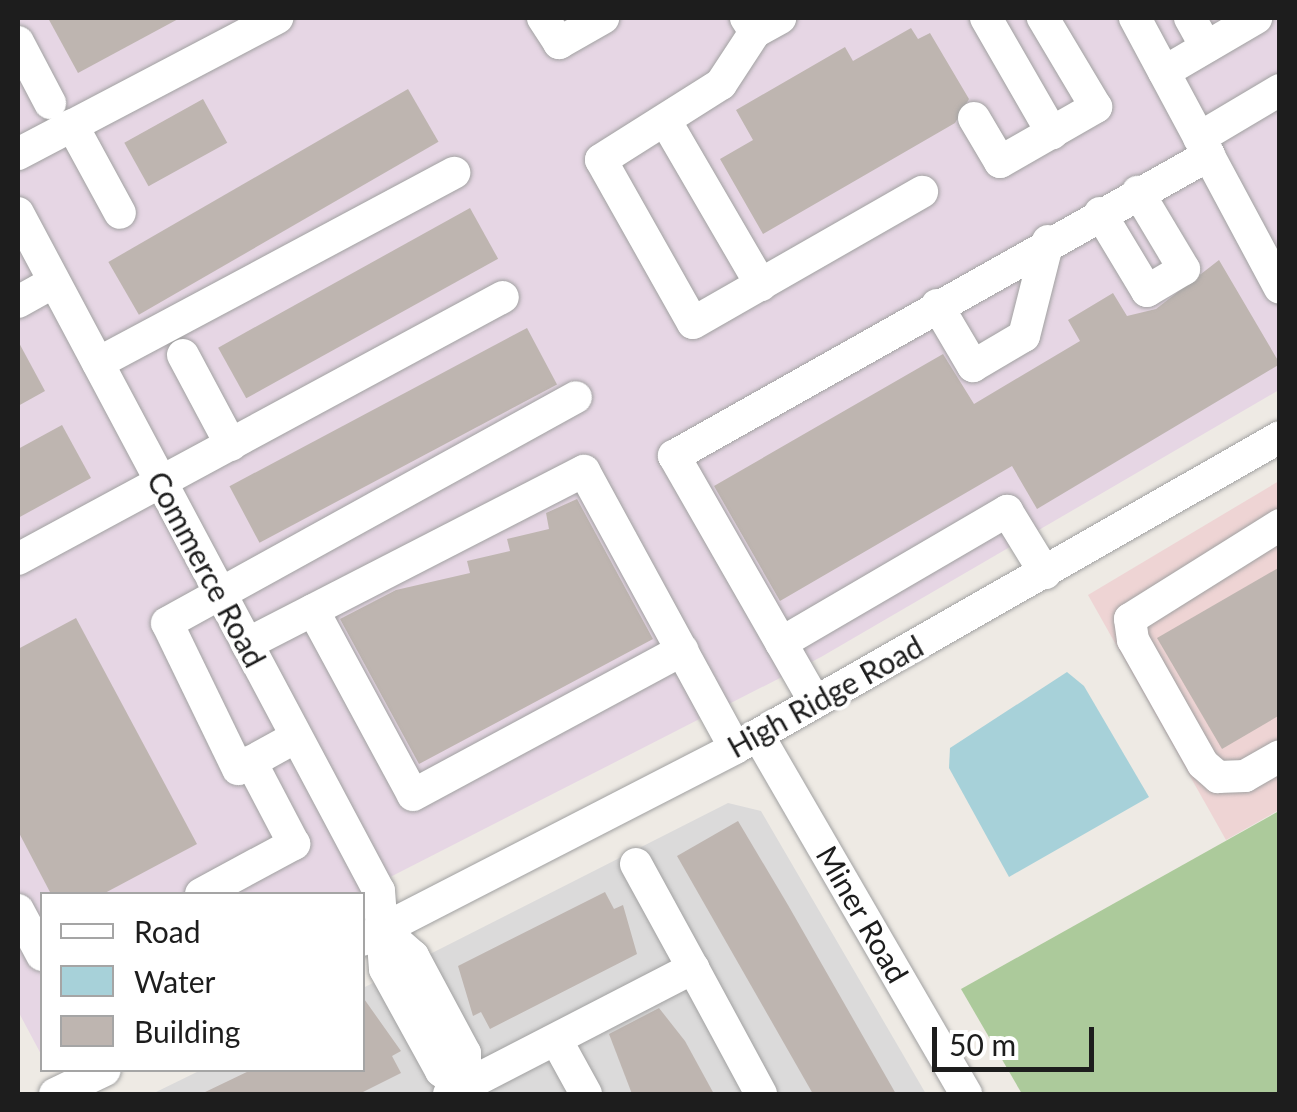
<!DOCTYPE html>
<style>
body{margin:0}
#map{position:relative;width:1297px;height:1112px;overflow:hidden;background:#eeeae4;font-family:Lato,sans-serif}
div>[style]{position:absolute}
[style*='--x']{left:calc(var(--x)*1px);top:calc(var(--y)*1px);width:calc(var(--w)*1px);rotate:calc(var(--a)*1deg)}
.residential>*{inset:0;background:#dbdada}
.commercial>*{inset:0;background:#eed4d4}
.industrial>*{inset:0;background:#e6d6e4}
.forest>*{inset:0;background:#acca9b}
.water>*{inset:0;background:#a7d1d9}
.building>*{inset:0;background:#beb5b0;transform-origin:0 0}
.roads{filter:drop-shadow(0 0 2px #a1a1a1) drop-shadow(0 0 2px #a1a1a1)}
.minor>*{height:32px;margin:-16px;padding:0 16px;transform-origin:16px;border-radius:16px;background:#fff}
span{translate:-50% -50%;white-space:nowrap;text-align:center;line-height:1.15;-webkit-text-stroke:8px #fff;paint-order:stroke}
.street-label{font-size:30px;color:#1d1d1d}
.frame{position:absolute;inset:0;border:20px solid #1d1d1d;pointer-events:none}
.legend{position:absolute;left:40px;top:892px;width:325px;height:180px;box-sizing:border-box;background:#fff;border:2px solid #a5a5a5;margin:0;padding:12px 18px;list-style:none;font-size:30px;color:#1d1d1d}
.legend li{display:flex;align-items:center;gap:20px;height:50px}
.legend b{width:50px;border:2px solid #a5a5a5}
.scale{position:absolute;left:932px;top:1027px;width:162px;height:45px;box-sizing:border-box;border:5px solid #1d1d1d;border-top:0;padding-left:12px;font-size:30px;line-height:35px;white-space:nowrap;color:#1d1d1d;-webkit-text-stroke:8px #fff;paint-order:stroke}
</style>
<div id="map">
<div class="residential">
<i style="clip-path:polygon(728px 803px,761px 811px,926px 1094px,152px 1094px,201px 1070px,362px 1070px,363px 988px)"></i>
</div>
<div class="commercial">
<i style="clip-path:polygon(1279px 481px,1279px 810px,1226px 840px,1088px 595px)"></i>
</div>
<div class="industrial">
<i style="clip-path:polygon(18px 18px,1279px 18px,1279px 390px,821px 657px,357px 894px,42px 894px,42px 1056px,18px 1011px)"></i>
</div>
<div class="forest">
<i style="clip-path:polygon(1279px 811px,1279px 1094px,1022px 1094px,961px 989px)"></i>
</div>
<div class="water">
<i style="clip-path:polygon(1067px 672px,1084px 686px,1149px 797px,1009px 877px,949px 768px,950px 748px)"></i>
</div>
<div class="building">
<i style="clip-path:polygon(48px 18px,180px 18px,78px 73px)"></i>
<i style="clip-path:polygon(911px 28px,918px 39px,930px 33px,969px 99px,955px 123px,763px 234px,720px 159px,753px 140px,736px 110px,845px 47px,853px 61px)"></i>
<i style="left:408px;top:89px;width:61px;height:346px;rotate:60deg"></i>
<i style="left:203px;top:99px;width:50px;height:90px;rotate:61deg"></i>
<i style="left:470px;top:208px;width:58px;height:288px;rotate:61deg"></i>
<i style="clip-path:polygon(1219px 260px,1280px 364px,1037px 509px,1012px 466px,780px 601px,714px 486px,943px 354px,974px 404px,1080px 341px,1068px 320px,1113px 293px,1127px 316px,1156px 309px)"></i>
<i style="left:527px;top:328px;width:64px;height:337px;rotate:62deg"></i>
<i style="clip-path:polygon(18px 341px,45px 391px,18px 406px)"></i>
<i style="clip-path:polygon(62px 425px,91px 478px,18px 518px,18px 449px)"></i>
<i style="clip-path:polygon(577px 499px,653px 639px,419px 764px,340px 619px,396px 590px,470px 573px,467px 561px,510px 551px,507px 539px,549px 529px,546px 513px)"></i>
<i style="clip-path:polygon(1280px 567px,1280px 715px,1222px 749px,1157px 638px)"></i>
<i style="clip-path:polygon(76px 618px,197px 844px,103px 894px,51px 894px,18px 831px,18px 649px)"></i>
<i style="clip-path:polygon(738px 821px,788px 905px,896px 1094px,813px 1094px,677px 856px)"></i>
<i style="clip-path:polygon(605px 892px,614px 909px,623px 905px,637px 954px,490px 1029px,481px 1012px,473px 1016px,458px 966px)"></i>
<i style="clip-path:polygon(362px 996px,401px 1051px,392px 1056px,401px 1073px,359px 1094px,201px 1094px,251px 1070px,362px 1070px)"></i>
<i style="clip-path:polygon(659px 1008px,685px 1041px,714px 1094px,632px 1094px,609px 1034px)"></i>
</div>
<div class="roads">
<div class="minor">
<i style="--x:543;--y:18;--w:30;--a:57"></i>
<i style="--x:559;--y:43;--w:51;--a:-29.6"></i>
<i style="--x:746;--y:18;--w:17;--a:57"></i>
<i style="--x:755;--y:32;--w:29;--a:-29"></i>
<i style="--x:986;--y:18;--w:133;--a:60.1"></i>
<i style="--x:1135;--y:18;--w:306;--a:61.8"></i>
<i style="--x:1190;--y:18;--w:33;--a:61"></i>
<i style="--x:755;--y:32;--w:62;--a:123.2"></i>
<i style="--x:721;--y:84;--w:142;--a:147.7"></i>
<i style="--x:601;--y:160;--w:187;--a:60.6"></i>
<i style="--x:693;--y:323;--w:264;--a:-29.8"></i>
<i style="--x:18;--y:42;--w:69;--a:62.3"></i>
<i style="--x:1164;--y:72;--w:107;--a:-30.4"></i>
<i style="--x:974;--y:118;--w:51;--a:59.4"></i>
<i style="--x:1000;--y:162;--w:111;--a:-29.8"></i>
<i style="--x:1096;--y:107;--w:104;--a:-120.8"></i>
<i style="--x:665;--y:120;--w:191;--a:59.8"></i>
<i style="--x:72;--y:125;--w:100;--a:61.4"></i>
<i style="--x:1199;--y:138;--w:94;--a:-30.7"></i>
<i style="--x:18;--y:154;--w:293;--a:-27.7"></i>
<i style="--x:18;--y:213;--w:768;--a:61.97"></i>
<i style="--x:379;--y:891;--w:78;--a:85.6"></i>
<i style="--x:385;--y:969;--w:116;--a:61.2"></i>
<i style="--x:441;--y:1071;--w:29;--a:34"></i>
<i style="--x:1100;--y:213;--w:91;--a:58.9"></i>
<i style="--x:1147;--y:291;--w:43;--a:-30.7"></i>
<i style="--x:1184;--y:269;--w:90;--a:-120.9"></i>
<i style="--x:18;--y:302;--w:41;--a:-29.1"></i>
<i style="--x:937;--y:305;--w:71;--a:59.5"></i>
<i style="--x:973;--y:366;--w:59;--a:-30.5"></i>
<i style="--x:1024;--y:336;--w:98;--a:-75.8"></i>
<i style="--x:183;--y:355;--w:102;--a:61.9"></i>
<i style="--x:98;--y:363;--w:404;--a:-28.1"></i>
<i style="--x:1280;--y:525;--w:177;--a:147.9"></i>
<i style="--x:1130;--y:619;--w:21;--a:82"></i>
<i style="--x:1133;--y:640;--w:142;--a:60.6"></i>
<i style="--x:1203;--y:764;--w:20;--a:41"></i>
<i style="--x:1218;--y:777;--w:27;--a:-2"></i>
<i style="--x:1245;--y:776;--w:40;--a:-29.7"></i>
<i style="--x:18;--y:559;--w:551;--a:-28.38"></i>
<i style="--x:313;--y:610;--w:210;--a:61.6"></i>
<i style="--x:413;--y:795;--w:306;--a:-28.3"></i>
<i style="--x:781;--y:643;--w:262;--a:-30.3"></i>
<i style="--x:1007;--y:511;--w:73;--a:58.5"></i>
<i style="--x:247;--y:644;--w:379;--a:-27.2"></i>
<i style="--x:584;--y:471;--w:315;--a:61.4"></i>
<i style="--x:815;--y:702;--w:284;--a:-119.8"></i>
<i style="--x:674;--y:456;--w:614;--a:-29.36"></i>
<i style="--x:758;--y:735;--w:415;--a:59.9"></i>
<i style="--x:296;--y:737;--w:66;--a:151.1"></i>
<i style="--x:238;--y:769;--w:162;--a:-115.9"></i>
<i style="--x:167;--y:623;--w:467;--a:-28.9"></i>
<i style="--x:636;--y:864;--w:119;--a:61.3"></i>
<i style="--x:201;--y:894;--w:106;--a:-28.3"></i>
<i style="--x:294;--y:844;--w:93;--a:-117.7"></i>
<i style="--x:18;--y:910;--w:51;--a:61.9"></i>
<i style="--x:383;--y:930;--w:40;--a:41"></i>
<i style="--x:413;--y:956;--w:110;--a:61.8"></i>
<i style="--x:465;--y:1053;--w:34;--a:90"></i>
<i style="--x:362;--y:940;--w:420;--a:-27.2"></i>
<i style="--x:735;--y:748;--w:627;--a:-29.71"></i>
<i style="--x:558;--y:1043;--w:58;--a:61.2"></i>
<i style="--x:55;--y:1094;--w:55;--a:-25.6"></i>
<i style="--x:449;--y:1094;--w:275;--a:-27.3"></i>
<i style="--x:693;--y:968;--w:143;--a:61.6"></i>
</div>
</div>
<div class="street-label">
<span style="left:207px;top:569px;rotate:62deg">Commerce Road</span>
<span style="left:825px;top:696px;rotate:-29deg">High Ridge Road</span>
<span style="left:863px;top:914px;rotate:60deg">Miner Road</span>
</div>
<div class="frame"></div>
<ul class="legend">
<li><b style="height:12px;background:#fff"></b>Road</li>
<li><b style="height:28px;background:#a7d1d9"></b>Water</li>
<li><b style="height:28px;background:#beb5b0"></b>Building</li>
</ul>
<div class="scale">50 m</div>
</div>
